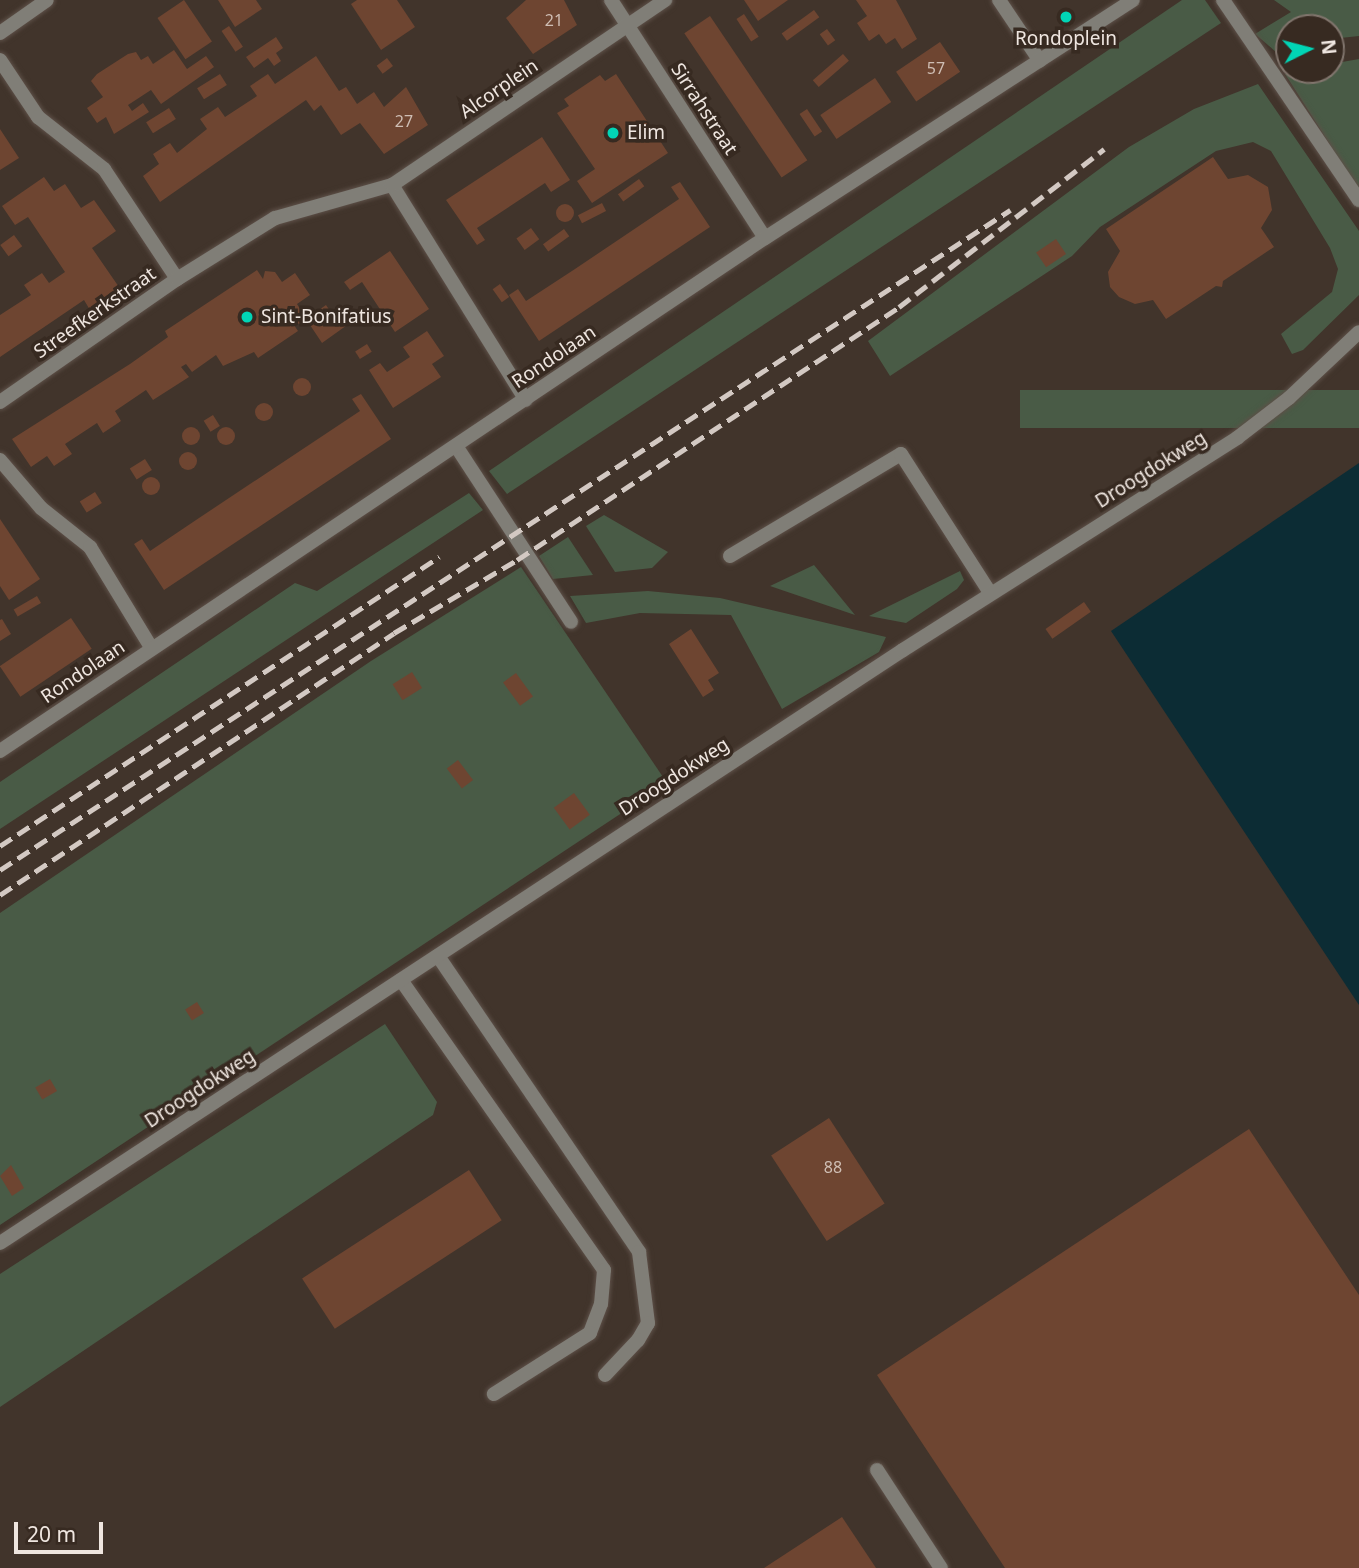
<!DOCTYPE html>
<style>
body{margin:0}
#map{position:relative;width:1359px;height:1568px;overflow:hidden;background:#41342b;font-family:"Noto Sans",sans-serif}
div>[style]{position:absolute}
[style*='--x']{left:calc(var(--x)*1px);top:calc(var(--y)*1px);width:calc(var(--w)*1px);rotate:calc(var(--a)*1deg)}
.green>*{inset:0;background:#495b46;transform-origin:0 0}
.water>*{inset:0;background:#0c2c34}
.building>*{inset:0;background:#6e4531;transform-origin:0 0}
.round{border-radius:50%}
.roads{filter:drop-shadow(0 0 2px #5d5048) drop-shadow(0 0 2px #5d5048)}
.lane>*{height:14px;margin:-7px;padding:0 7px;transform-origin:7px;border-radius:7px;background:#807e77}
.street>*{height:14px;margin:-7px;padding:0 7px;transform-origin:7px;border-radius:7px;background:#807e77}
.rail>*{height:5px;margin-top:-2.5px;transform-origin:0;background:repeating-linear-gradient(90deg,#d3c9c3 0 14px,transparent 0 21px)}
.dots>*{width:19px;height:19px;translate:-50% -50%;box-sizing:border-box;border:4px solid #372a21;border-radius:50%}
span{translate:-50% -50%;white-space:nowrap;text-align:center;line-height:1.15;-webkit-text-stroke:7px #372a21;paint-order:stroke}
.number-label{font-size:16px;color:#cfbeb4}
.number-label span{-webkit-text-stroke-width:0}
.poi-label{font-size:19px;color:#efe6e0}
.left{translate:0 -50%;text-align:left}
.street-label{font-size:19px;color:#efe6e0}
.north{position:absolute;left:1275px;top:14px;width:70px;height:70px;box-sizing:border-box;background:#372a21;border:2px solid #81756d;border-radius:50%;rotate:84deg;font-size:19px;font-weight:700;line-height:28px;text-align:center;color:#efe6e0}
.north::after{content:'';display:block;margin:auto;width:24px;height:32px;background:#01d5b6;clip-path:polygon(50% 0,100% 100%,50% 72%,0 100%)}
.scale{position:absolute;left:14px;top:1522px;width:89px;height:32px;box-sizing:border-box;border:4px solid #efe6e0;border-top:0;padding-left:9px;font-size:21px;line-height:24px;white-space:nowrap;color:#efe6e0;-webkit-text-stroke:5px #372a21;paint-order:stroke}
</style>
<div id="map">
<div class="green">
<i style="clip-path:polygon(1182px 0,1205px 0,1221px 23px,507px 494px,489px 471px)"></i>
<i style="clip-path:polygon(1274px 0,1359px 0,1359px 36px,1331px 39px,1331px 28px,1289px 28px,1289px 49px,1276px 52px,1255px 34px,1291px 12px)"></i>
<i style="clip-path:polygon(1359px 59px,1359px 190px,1285px 74px,1331px 70px,1331px 64px)"></i>
<i style="clip-path:polygon(1258px 84px,1359px 231px,1359px 295px,1303px 350px,1292px 354px,1281px 334px,1332px 292px,1338px 269px,1330px 248px,1271px 151px,1253px 142px,1216px 151px,1100px 227px,1072px 256px,890px 376px,868px 341px,1129px 147px,1194px 109px)"></i>
<i style="left:1359px;top:390px;width:38px;height:339px;rotate:90deg"></i>
<i style="clip-path:polygon(469px 493px,483px 510px,0 829px,0 782px,295px 583px,317px 591px)"></i>
<i style="clip-path:polygon(604px 515px,668px 552px,652px 568px,615px 572px,586px 526px)"></i>
<i style="clip-path:polygon(568px 537px,593px 575px,553px 579px,539px 556px)"></i>
<i style="clip-path:polygon(814px 565px,855px 615px,770px 586px)"></i>
<i style="clip-path:polygon(521px 567px,667px 783px,0 1225px,0 913px,371px 661px)"></i>
<i style="clip-path:polygon(960px 571px,964px 580px,957px 589px,906px 623px,869px 616px)"></i>
<i style="clip-path:polygon(648px 591px,720px 598px,886px 637px,879px 652px,782px 709px,731px 615px,640px 613px,586px 623px,570px 596px)"></i>
<i style="clip-path:polygon(385px 1024px,437px 1102px,433px 1115px,0 1407px,0 1274px)"></i>
</div>
<div class="water">
<i style="clip-path:polygon(1359px 463px,1359px 1005px,1111px 631px)"></i>
</div>
<div class="building">
<i style="left:184px;top:0;width:50px;height:32px;rotate:56deg"></i>
<i style="clip-path:polygon(218px 0,256px 0,262px 9px,235px 27px)"></i>
<i style="clip-path:polygon(357px 0,397px 0,415px 27px,381px 50px,351px 4px)"></i>
<i style="clip-path:polygon(526px 0,564px 0,577px 25px,533px 54px,506px 18px)"></i>
<i style="clip-path:polygon(744px 0,788px 0,758px 21px)"></i>
<i style="clip-path:polygon(856px 0,896px 0,917px 39px,902px 49px,895px 38px,886px 44px,879px 34px,869px 41px,857px 23px,867px 16px)"></i>
<i style="left:814px;top:10px;width:9px;height:40px;rotate:54deg"></i>
<i style="left:744px;top:14px;width:27px;height:9px;rotate:57deg"></i>
<i style="left:710px;top:16px;width:174px;height:31px;rotate:56deg"></i>
<i style="left:229px;top:26px;width:25px;height:9px;rotate:56deg"></i>
<i style="left:827px;top:29px;width:14px;height:9px;rotate:54deg"></i>
<i style="clip-path:polygon(276px 37px,283px 48px,276px 53px,281px 61px,274px 66px,268px 58px,254px 68px,246px 57px)"></i>
<i style="left:940px;top:42px;width:36px;height:53px;rotate:56deg"></i>
<i style="clip-path:polygon(174px 50px,187px 69px,206px 56px,214px 67px,161px 104px,151px 90px,128px 105px,132px 111px,143px 103px,149px 112px,114px 134px,106px 117px,97px 123px,87px 108px,103px 97px,91px 81px,97px 74px,128px 54px,136px 52px,141px 60px,148px 56px,153px 64px)"></i>
<i style="left:843px;top:54px;width:9px;height:40px;rotate:49deg"></i>
<i style="clip-path:polygon(316px 56px,339px 91px,346px 87px,357px 104px,374px 92px,384px 107px,406px 87px,428px 125px,384px 154px,360px 123px,341px 135px,321px 105px,314px 111px,306px 100px,160px 202px,143px 176px,159px 164px,153px 154px,170px 143px,177px 153px,207px 129px,200px 119px,218px 107px,225px 117px,257px 96px,250px 86px,268px 74px,275px 84px)"></i>
<i style="left:387px;top:58px;width:10px;height:13px;rotate:53deg"></i>
<i style="left:220px;top:74px;width:13px;height:27px;rotate:58deg"></i>
<i style="clip-path:polygon(616px 74px,668px 153px,592px 203px,577px 181px,595px 169px,557px 113px,569px 106px,564px 99px,600px 75px,605px 81px)"></i>
<i style="left:875px;top:78px;width:29px;height:66px;rotate:56deg"></i>
<i style="left:169px;top:108px;width:13px;height:27px;rotate:58deg"></i>
<i style="left:807px;top:109px;width:27px;height:9px;rotate:56deg"></i>
<i style="clip-path:polygon(0 129px,19px 158px,0 170px)"></i>
<i style="clip-path:polygon(542px 137px,570px 180px,551px 192px,545px 183px,477px 228px,485px 240px,477px 245px,446px 200px)"></i>
<i style="clip-path:polygon(1213px 157px,1228px 179px,1248px 175px,1268px 187px,1272px 210px,1261px 228px,1274px 247px,1223px 281px,1222px 287px,1216px 286px,1166px 319px,1153px 300px,1135px 304px,1119px 297px,1110px 287px,1108px 272px,1120px 251px,1106px 229px)"></i>
<i style="clip-path:polygon(44px 177px,54px 191px,65px 184px,81px 208px,94px 200px,116px 231px,92px 248px,121px 290px,90px 310px,84px 300px,0 357px,0 315px,31px 295px,24px 285px,42px 273px,49px 283px,65px 272px,28px 217px,15px 225px,2px 206px)"></i>
<i style="left:639px;top:179px;width:9px;height:26px;rotate:54deg"></i>
<i style="clip-path:polygon(680px 182px,710px 227px,539px 341px,509px 295px,518px 289px,526px 301px,575px 269px,679px 199px,671px 187px)"></i>
<i style="left:602px;top:203px;width:9px;height:27px;rotate:63deg"></i>
<i class="round" style="left:556px;top:204px;width:18px;height:18px"></i>
<i style="left:531px;top:228px;width:14px;height:18px;rotate:54deg"></i>
<i style="left:564px;top:229px;width:9px;height:26px;rotate:54deg"></i>
<i style="left:14px;top:235px;width:14px;height:17px;rotate:54deg"></i>
<i style="left:1056px;top:239px;width:18px;height:24px;rotate:56deg"></i>
<i style="clip-path:polygon(390px 251px,429px 309px,395px 332px,362px 282px,350px 290px,344px 282px)"></i>
<i style="clip-path:polygon(257px 270px,263px 279px,265px 271px,275px 272px,282px 282px,295px 273px,310px 295px,297px 304px,303px 314px,300px 324px,292px 322px,298px 331px,258px 358px,254px 352px,223px 366px,216px 355px,192px 372px,186px 364px,181px 367px,189px 377px,153px 400px,146px 390px,115px 411px,121px 421px,103px 433px,97px 423px,65px 444px,72px 454px,54px 466px,47px 456px,31px 467px,12px 439px,130px 364px,168px 337px,165px 331px)"></i>
<i style="left:500px;top:284px;width:16px;height:9px;rotate:55deg"></i>
<i style="clip-path:polygon(326px 305px,334px 317px,342px 311px,350px 323px,322px 343px,306px 319px)"></i>
<i style="clip-path:polygon(427px 331px,444px 356px,432px 364px,441px 377px,393px 408px,369px 370px,380px 363px,387px 372px,410px 357px,403px 347px)"></i>
<i style="left:367px;top:344px;width:9px;height:14px;rotate:58deg"></i>
<i class="round" style="left:293px;top:378px;width:18px;height:18px"></i>
<i style="clip-path:polygon(361px 394px,391px 439px,164px 590px,134px 544px,142px 539px,150px 551px,199px 518px,360px 411px,352px 399px)"></i>
<i class="round" style="left:255px;top:403px;width:18px;height:18px"></i>
<i style="left:213px;top:415px;width:13px;height:11px;rotate:58deg"></i>
<i class="round" style="left:182px;top:427px;width:18px;height:18px"></i>
<i class="round" style="left:217px;top:427px;width:18px;height:18px"></i>
<i class="round" style="left:179px;top:452px;width:18px;height:18px"></i>
<i style="left:145px;top:459px;width:13px;height:18px;rotate:58deg"></i>
<i class="round" style="left:142px;top:477px;width:18px;height:18px"></i>
<i style="left:95px;top:492px;width:13px;height:18px;rotate:58deg"></i>
<i style="clip-path:polygon(0 519px,40px 579px,9px 600px,0 586px)"></i>
<i style="left:37px;top:596px;width:8px;height:27px;rotate:60deg"></i>
<i style="left:1084px;top:602px;width:12px;height:47px;rotate:55deg"></i>
<i style="left:71px;top:618px;width:37px;height:86px;rotate:56deg"></i>
<i style="clip-path:polygon(2px 619px,11px 634px,0 641px,0 620px)"></i>
<i style="clip-path:polygon(691px 629px,719px 673px,708px 680px,714px 690px,703px 697px,669px 644px)"></i>
<i style="left:412px;top:672px;width:19px;height:23px;rotate:58deg"></i>
<i style="left:516px;top:673px;width:29px;height:16px;rotate:54deg"></i>
<i style="left:458px;top:760px;width:25px;height:14px;rotate:53deg"></i>
<i style="left:574px;top:793px;width:27px;height:25px;rotate:54deg"></i>
<i style="left:197px;top:1002px;width:13px;height:14px;rotate:58deg"></i>
<i style="left:50px;top:1079px;width:14px;height:17px;rotate:60deg"></i>
<i style="left:829px;top:1118px;width:102px;height:69px;rotate:57deg"></i>
<i style="clip-path:polygon(1249px 1129px,1359px 1295px,1359px 1568px,1005px 1568px,877px 1375px)"></i>
<i style="clip-path:polygon(11px 1165px,24px 1188px,12px 1196px,0 1176px)"></i>
<i style="left:469px;top:1170px;width:60px;height:199px;rotate:57deg"></i>
<i style="clip-path:polygon(842px 1517px,876px 1568px,764px 1568px)"></i>
</div>
<div class="roads">
<div class="lane">
<i style="--x:1223;--y:0;--w:242;--a:55.8"></i>
<i style="--x:730;--y:556;--w:199;--a:-30.8"></i>
<i style="--x:901;--y:454;--w:166;--a:57.3"></i>
<i style="--x:438;--y:956;--w:358;--a:55.8"></i>
<i style="--x:639;--y:1252;--w:72;--a:82.8"></i>
<i style="--x:648;--y:1323;--w:20;--a:120"></i>
<i style="--x:638;--y:1340;--w:48;--a:133.3"></i>
<i style="--x:401;--y:980;--w:354;--a:55"></i>
<i style="--x:604;--y:1270;--w:34;--a:95"></i>
<i style="--x:601;--y:1304;--w:31;--a:111"></i>
<i style="--x:590;--y:1333;--w:114;--a:147.6"></i>
<i style="--x:877;--y:1470;--w:117;--a:56.9"></i>
</div>
<div class="street">
<i style="--x:611;--y:0;--w:283;--a:57.1"></i>
<i style="--x:999;--y:0;--w:73;--a:56.1"></i>
<i style="--x:0;--y:33;--w:57;--a:-35.1"></i>
<i style="--x:0;--y:60;--w:69;--a:56.3"></i>
<i style="--x:38;--y:117;--w:84;--a:38.2"></i>
<i style="--x:104;--y:169;--w:132;--a:56.4"></i>
<i style="--x:392;--y:185;--w:253;--a:58.1"></i>
<i style="--x:0;--y:402;--w:216;--a:-34.8"></i>
<i style="--x:177;--y:279;--w:115;--a:-31.9"></i>
<i style="--x:275;--y:218;--w:122;--a:-15.8"></i>
<i style="--x:392;--y:185;--w:330;--a:-34.1"></i>
<i style="--x:456;--y:446;--w:210;--a:56.8"></i>
<i style="--x:0;--y:460;--w:63;--a:49.5"></i>
<i style="--x:41;--y:508;--w:63;--a:38.5"></i>
<i style="--x:90;--y:547;--w:119;--a:58.7"></i>
<i style="--x:0;--y:751;--w:921;--a:-33.85"></i>
<i style="--x:765;--y:238;--w:438;--a:-32.9"></i>
<i style="--x:0;--y:1243;--w:1080;--a:-33.29"></i>
<i style="--x:903;--y:650;--w:396;--a:-32.4"></i>
<i style="--x:1237;--y:438;--w:66;--a:-37.6"></i>
<i style="--x:1289;--y:398;--w:96;--a:-43.3"></i>
</div>
</div>
<div class="rail">
<i style="--x:0;--y:846;--w:526;--a:-33.36"></i>
<i style="--x:0;--y:870;--w:1207;--a:-33.16"></i>
<i style="--x:0;--y:895;--w:473;--a:-33.6"></i>
<i style="--x:394;--y:633;--w:143;--a:-30.7"></i>
<i style="--x:517;--y:560;--w:458;--a:-33.5"></i>
<i style="--x:899;--y:307;--w:259;--a:-37.6"></i>
</div>
<div class="dots">
<i style="left:1066px;top:17px;background:#01d5b6"></i>
<i style="left:613px;top:133px;background:#01d5b6"></i>
<i style="left:247px;top:317px;background:#01d5b6"></i>
</div>
<div class="number-label">
<span style="left:554px;top:20px">21</span>
<span style="left:936px;top:68px">57</span>
<span style="left:404px;top:121px">27</span>
<span style="left:833px;top:1167px">88</span>
</div>
<div class="poi-label">
<span style="left:1066px;top:39px">Rondoplein</span>
<span class="left" style="left:627px;top:133px">Elim</span>
<span class="left" style="left:261px;top:317px">Sint-Bonifatius</span>
</div>
<div class="street-label">
<span style="left:499px;top:89px;rotate:-34deg">Alcorplein</span>
<span style="left:704px;top:109px;rotate:57deg">Sirrahstraat</span>
<span style="left:95px;top:313px;rotate:-35deg">Streefkerkstraat</span>
<span style="left:554px;top:357px;rotate:-34deg">Rondolaan</span>
<span style="left:1151px;top:470px;rotate:-32deg">Droogdokweg</span>
<span style="left:83px;top:672px;rotate:-34deg">Rondolaan</span>
<span style="left:674px;top:777px;rotate:-33deg">Droogdokweg</span>
<span style="left:200px;top:1089px;rotate:-33deg">Droogdokweg</span>
</div>
<div class="north">N</div>
<div class="scale">20 m</div>
</div>
